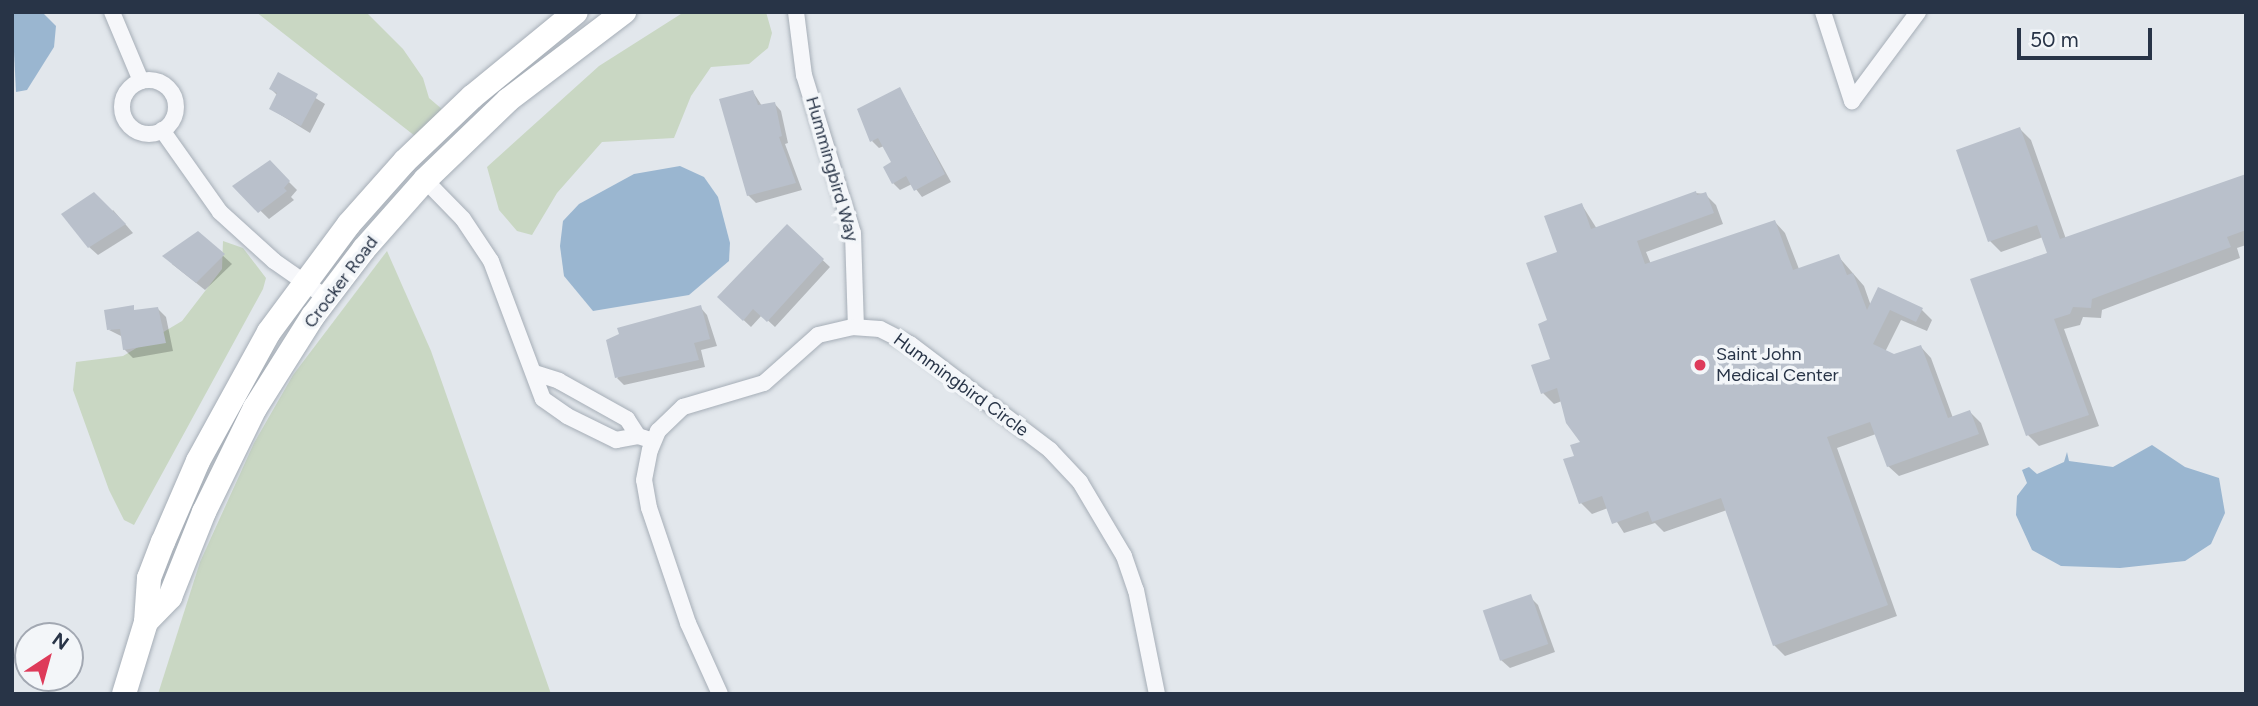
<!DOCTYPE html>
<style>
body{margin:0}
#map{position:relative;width:2258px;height:706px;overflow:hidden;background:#e2e7ec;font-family:Figtree,sans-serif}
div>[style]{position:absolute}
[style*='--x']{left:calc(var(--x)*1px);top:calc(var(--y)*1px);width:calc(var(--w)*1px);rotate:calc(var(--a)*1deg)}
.green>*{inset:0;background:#c9d7c3}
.water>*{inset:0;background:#9ab6d0}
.shadow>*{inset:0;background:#0003}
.building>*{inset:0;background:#b9c0cb;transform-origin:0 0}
.roads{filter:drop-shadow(0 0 2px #a6aeb7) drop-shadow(0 0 2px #a6aeb7)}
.minor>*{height:16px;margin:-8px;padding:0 8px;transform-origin:8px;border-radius:8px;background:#f6f7fa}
.minor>.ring{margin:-8px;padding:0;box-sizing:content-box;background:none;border:16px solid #f6f7fa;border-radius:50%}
.primary>*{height:24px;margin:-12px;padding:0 12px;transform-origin:12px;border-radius:12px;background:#fff}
.dots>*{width:19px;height:19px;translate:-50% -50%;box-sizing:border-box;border:4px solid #f3f6f9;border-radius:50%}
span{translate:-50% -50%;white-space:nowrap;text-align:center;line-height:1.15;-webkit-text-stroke:7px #f3f6f9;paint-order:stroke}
.street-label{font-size:18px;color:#283447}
.poi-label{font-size:18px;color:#283447}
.left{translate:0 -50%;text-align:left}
.frame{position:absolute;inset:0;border:14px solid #283447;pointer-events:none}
.north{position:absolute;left:14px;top:622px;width:70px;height:70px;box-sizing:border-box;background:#f3f6f9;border:2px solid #a2a8b2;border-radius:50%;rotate:36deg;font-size:19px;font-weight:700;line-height:28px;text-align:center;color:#283447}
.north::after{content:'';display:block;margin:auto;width:24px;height:32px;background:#de3b5a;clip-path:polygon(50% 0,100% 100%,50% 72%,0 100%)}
.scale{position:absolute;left:2017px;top:28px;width:135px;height:32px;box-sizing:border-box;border:4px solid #283447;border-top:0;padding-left:9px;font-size:21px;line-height:24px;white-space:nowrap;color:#283447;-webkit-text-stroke:5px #f3f6f9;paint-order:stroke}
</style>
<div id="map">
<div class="green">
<i style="clip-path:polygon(256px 12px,366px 12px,403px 49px,423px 78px,429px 98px,443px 110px,415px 136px)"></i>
<i style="clip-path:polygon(684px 12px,766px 12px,772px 33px,768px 48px,749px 64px,711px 67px,691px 96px,674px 138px,602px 142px,557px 193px,532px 235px,517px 231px,499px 210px,487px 167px,599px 66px)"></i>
<i style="clip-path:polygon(223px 241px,243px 248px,266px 278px,263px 289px,134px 525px,124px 520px,109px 490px,73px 390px,76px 362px,123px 356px,182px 321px,222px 269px)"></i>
<i style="clip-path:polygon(387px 251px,431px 351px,551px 694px,158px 694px,200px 562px,254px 443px,293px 375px)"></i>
</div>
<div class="water">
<i style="clip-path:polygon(12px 12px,42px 12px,56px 26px,54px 47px,27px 90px,16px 92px)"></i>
<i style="clip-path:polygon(680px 166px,704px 177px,718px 197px,730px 243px,729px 261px,689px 295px,593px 311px,564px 276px,560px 246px,563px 221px,579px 204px,634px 174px)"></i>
<i style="clip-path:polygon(2152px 445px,2185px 467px,2219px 478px,2225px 513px,2211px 544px,2185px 561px,2120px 568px,2061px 566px,2032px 550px,2016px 515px,2017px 496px,2027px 483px,2022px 470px,2029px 467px,2037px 474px,2064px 462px,2067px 452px,2069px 461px,2113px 467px)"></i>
</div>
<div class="shadow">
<i style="clip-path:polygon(279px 75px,325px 104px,310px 133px,271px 109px,278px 96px,271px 89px)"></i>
<i style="clip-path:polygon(900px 89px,951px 182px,922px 197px,912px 184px,900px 190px,893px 183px,894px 163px,884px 146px,879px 148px,872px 141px)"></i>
<i style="clip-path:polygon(753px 92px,762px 106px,774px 103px,781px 111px,788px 143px,785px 144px,802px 190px,756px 203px,748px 195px)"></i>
<i style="clip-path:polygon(2020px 129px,2031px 140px,2066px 239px,2246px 176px,2246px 245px,2237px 248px,2240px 258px,2102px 310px,2101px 318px,2083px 317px,2080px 325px,2064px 329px,2099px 426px,2039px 446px,2028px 435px,2049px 254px,2043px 237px,2001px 252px,1990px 241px)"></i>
<i style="clip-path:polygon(270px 163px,297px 190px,291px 197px,294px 200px,269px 219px,235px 186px)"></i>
<i style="clip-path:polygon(1696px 193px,1705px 194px,1716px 205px,1723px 224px,1646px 252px,1651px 264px,1775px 222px,1785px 233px,1799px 269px,1838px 256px,1864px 286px,1871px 306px,1922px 310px,1932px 320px,1927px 331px,1901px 320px,1885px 352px,1894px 356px,1921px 347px,1931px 358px,1953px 418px,1970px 412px,1981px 423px,1989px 445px,1899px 476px,1888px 466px,1876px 434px,1837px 448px,1897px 616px,1785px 656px,1774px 645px,1727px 510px,1664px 532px,1655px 523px,1624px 533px,1608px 508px,1592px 514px,1581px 503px,1576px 457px,1583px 443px,1562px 401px,1554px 404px,1543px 393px,1552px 360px,1549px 322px,1559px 253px,1582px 205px,1597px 229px)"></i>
<i style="clip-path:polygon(113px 210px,133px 233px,98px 255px,89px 247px)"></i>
<i style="clip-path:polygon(787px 226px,830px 267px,775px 327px,762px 315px,751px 327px,719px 297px)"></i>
<i style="clip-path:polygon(198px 233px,232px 264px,205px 290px,172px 264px)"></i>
<i style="clip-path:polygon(700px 307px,707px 315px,717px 346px,701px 350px,705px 367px,624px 385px,617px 378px)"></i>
<i style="clip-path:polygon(158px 309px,166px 317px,173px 351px,133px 358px,124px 349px,123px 337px,109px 330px)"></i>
<i style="clip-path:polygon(1530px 597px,1538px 605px,1555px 652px,1510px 668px,1501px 660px)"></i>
</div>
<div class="building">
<i style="clip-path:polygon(278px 72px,318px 94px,301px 126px,269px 109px,277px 93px,269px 89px)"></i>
<i style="clip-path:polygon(900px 87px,945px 174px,914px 191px,906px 176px,892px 184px,883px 167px,891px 162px,878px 138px,870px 142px,857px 109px)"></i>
<i style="clip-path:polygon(753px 90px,758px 105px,775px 102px,782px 136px,779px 137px,796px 183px,747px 196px,719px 99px)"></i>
<i style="clip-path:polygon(2020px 127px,2060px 239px,2246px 174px,2246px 230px,2227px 237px,2231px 247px,2092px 299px,2091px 308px,2073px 307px,2070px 314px,2054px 319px,2089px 415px,2026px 436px,1970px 279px,2047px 253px,2037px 225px,1988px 242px,1956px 150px)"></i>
<i style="clip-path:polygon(270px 160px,290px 181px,284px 188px,287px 191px,258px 213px,232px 186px)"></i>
<i style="clip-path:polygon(1696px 191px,1697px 195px,1706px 192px,1714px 213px,1637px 241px,1645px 264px,1775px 220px,1793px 270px,1839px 254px,1847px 275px,1853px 273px,1867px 310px,1878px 287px,1923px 308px,1916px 322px,1890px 310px,1873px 344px,1894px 354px,1921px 345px,1948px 418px,1970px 410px,1979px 434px,1887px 467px,1870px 422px,1827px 437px,1888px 605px,1773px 646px,1721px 498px,1652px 522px,1648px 511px,1612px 524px,1602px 496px,1579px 504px,1563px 459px,1574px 456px,1570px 445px,1580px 442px,1566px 423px,1557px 388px,1541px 394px,1531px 365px,1550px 359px,1538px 324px,1547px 320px,1526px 263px,1557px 252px,1544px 216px,1582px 203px,1591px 229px)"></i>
<i style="clip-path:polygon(94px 192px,126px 224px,88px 248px,61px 214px)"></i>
<i style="clip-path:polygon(787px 224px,824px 259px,767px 322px,753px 309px,743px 321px,717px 297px)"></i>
<i style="clip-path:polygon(198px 231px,225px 254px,196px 283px,162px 256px)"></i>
<i style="clip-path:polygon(134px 305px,134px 310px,158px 307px,166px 343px,123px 350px,120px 329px,107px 330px,104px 310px)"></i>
<i style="clip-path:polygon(701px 305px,710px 339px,694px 343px,699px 360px,615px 378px,606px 340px,619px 334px,617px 328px)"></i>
<i style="left:1531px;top:594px;width:53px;height:51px;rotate:71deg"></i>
</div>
<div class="roads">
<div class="minor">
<i style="--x:112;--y:12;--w:75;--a:67.2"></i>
<i style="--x:796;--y:12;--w:64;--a:82.8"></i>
<i style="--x:804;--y:75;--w:165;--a:72.8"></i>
<i style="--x:853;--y:233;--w:94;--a:88.2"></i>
<i style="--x:1823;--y:12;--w:94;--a:72"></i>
<i class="ring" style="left:122px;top:80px;width:38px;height:38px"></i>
<i style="--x:1852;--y:101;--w:111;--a:-53.4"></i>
<i style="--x:162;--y:130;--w:100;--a:54.7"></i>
<i style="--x:220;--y:212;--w:73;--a:42.2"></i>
<i style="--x:274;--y:261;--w:65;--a:34.9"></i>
<i style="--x:425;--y:180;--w:54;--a:45.7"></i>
<i style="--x:463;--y:219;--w:50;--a:56.3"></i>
<i style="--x:491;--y:261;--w:147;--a:69.4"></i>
<i style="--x:543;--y:399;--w:29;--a:35"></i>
<i style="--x:567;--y:416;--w:55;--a:26.1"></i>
<i style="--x:616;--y:440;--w:22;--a:-10"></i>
<i style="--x:638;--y:436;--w:16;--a:18"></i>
<i style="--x:535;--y:373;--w:25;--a:18"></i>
<i style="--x:559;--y:381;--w:78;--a:29.2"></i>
<i style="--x:627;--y:419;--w:20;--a:57"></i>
<i style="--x:720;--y:694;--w:78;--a:-114.3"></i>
<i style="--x:688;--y:623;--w:121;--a:-108.7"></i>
<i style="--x:649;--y:508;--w:28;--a:-100"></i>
<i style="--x:644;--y:480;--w:31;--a:-79"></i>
<i style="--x:650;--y:450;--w:21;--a:-67"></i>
<i style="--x:658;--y:431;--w:35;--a:-44"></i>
<i style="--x:683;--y:407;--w:84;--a:-16.5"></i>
<i style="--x:764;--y:383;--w:72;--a:-41.6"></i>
<i style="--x:818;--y:335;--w:35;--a:-13"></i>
<i style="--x:852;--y:327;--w:28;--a:4"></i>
<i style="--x:880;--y:329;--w:34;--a:27"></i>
<i style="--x:910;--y:344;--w:176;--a:37.1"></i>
<i style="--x:1050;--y:450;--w:44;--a:46.8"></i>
<i style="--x:1080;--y:482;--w:86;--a:59.3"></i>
<i style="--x:1124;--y:556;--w:36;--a:71"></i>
<i style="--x:1136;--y:590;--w:106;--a:78.6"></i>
</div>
<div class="primary">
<i style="--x:146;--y:622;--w:35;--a:-46"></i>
<i style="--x:170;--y:597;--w:92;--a:-68.2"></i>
<i style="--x:204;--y:512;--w:116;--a:-63.9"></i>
<i style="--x:255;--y:408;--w:109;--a:-57.8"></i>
<i style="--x:313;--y:316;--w:84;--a:-52.7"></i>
<i style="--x:364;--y:249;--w:92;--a:-48.5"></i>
<i style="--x:425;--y:180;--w:115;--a:-43.9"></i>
<i style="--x:508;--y:100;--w:146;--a:-37.2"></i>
<i style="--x:124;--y:694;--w:75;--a:-73"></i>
<i style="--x:146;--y:622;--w:44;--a:-86.1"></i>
<i style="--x:149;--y:578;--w:39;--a:-69"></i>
<i style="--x:163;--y:542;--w:88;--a:-66.6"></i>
<i style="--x:198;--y:461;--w:147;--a:-61.2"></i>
<i style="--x:269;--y:332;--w:134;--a:-53.5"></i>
<i style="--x:349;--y:224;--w:84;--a:-48.4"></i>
<i style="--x:405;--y:161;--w:93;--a:-43.7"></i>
<i style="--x:472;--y:97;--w:134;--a:-39.3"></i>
</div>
</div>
<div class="dots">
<i style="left:1700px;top:365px;background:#de3b5a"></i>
</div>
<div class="street-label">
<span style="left:832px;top:169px;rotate:74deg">Hummingbird Way</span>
<span style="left:341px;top:282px;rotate:-53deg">Crocker Road</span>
<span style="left:961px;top:385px;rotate:36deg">Hummingbird Circle</span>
</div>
<div class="poi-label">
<span class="left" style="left:1716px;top:365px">Saint John<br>Medical Center</span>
</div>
<div class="frame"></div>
<div class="north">N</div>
<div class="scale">50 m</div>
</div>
